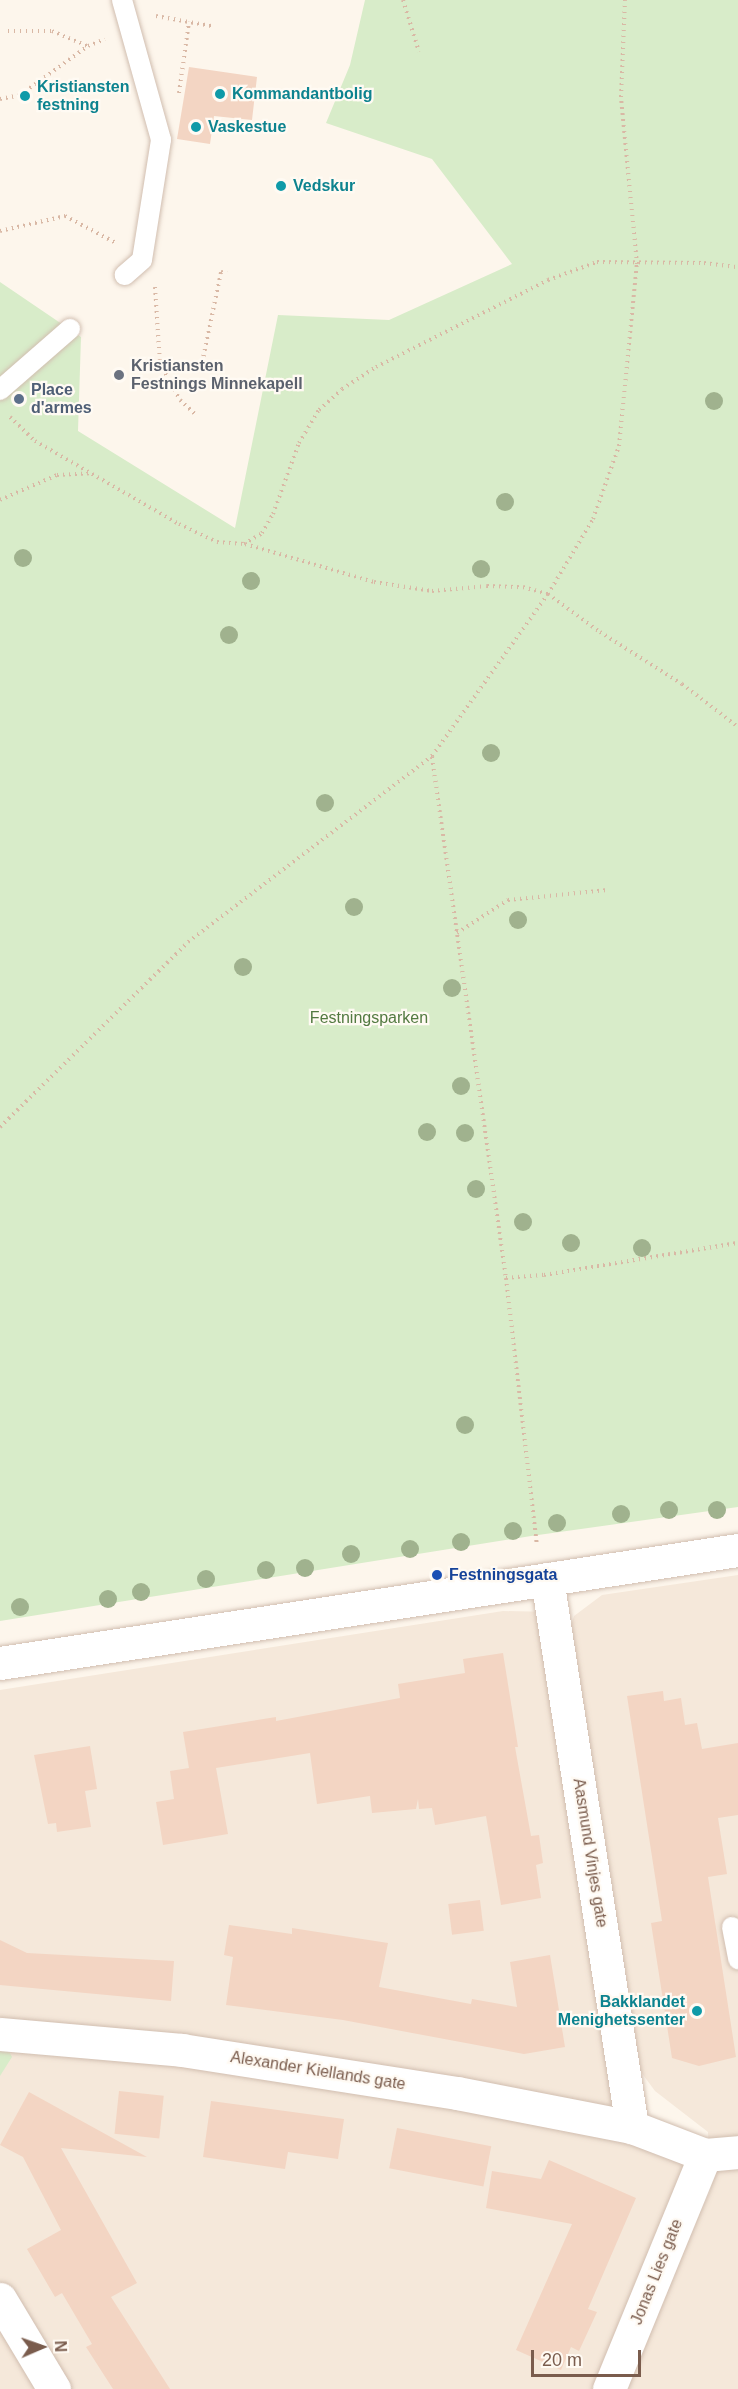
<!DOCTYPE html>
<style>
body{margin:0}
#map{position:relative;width:738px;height:2389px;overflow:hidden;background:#fdf6ec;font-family:Arial,sans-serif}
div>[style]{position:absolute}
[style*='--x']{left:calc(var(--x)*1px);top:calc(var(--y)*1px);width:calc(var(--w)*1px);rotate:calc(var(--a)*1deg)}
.residential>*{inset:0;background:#f5e8da}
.green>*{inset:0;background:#d8ecc9}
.building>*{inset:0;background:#f3d5c3;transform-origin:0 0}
.path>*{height:4px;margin-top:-2px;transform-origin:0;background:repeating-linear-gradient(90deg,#d9b8a5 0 1.5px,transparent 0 6px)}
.roads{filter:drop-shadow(0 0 2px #d1beb0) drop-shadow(0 0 2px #d1beb0)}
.lane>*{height:20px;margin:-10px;padding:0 10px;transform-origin:10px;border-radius:10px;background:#fff}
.street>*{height:33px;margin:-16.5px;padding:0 16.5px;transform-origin:16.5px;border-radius:16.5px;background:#fff}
.secondary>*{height:33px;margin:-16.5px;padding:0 16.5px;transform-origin:16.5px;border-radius:16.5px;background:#fff}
.trees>*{width:18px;height:18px;margin:-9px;border-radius:50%;background:#a0b28e}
.dots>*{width:16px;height:16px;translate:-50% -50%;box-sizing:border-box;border:3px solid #fffaf3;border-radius:50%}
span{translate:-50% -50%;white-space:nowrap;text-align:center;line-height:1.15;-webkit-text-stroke:4.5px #fffaf3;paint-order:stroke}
.culture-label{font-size:16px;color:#0d838f;font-weight:700}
.left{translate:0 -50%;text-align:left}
.right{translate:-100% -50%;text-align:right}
.worship-label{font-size:16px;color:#5b616d;font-weight:700}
.service-label{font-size:16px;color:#4e5e75;font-weight:700}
.park-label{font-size:16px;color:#537a41}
.transit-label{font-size:16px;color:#164399;font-weight:700}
.street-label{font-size:16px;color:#7a5c4d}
.north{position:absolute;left:12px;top:2317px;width:60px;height:60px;-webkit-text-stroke:4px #fffaf3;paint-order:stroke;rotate:88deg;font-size:16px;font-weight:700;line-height:24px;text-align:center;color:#7a5c4d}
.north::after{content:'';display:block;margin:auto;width:21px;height:27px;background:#7a5c4d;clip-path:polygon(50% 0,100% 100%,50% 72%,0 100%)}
.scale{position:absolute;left:531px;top:2350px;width:110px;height:27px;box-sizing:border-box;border:3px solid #7a5c4d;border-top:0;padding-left:8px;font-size:18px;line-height:21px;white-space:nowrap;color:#7a5c4d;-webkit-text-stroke:4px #fffaf3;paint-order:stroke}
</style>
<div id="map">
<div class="residential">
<i style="clip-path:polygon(738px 1575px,738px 2389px,619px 2389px,711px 2189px,708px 2132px,655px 2091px,641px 2072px,633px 2050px,569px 1632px,574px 1616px,602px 1595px)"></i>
<i style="clip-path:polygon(503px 1611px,552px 1612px,632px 2127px,705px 2155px,609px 2389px,0 2389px,0 1690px)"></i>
</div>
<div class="green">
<i style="clip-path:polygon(365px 0,738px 0,738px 1507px,531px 1536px,0 1621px,0 282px,81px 337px,78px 431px,235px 528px,278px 315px,389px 320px,512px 264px,432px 159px,326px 123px,350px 65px)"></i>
<i style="clip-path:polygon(0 2034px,12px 2057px,0 2076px)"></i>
</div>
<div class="building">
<i style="clip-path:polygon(189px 67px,257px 77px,252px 120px,214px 116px,210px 144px,177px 139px)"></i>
<i style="clip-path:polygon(503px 1653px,518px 1747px,515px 1747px,531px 1836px,539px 1835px,543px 1863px,536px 1865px,541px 1898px,501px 1905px,486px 1816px,435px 1825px,432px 1808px,419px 1809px,418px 1799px,416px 1809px,372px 1813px,370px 1796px,317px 1804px,310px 1753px,216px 1768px,228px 1834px,163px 1845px,156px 1802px,174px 1799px,170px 1771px,189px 1768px,183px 1732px,276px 1717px,276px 1721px,400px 1698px,398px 1684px,465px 1673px,463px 1659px)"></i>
<i style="clip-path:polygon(663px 1691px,664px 1701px,681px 1698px,685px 1725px,697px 1723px,702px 1749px,738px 1743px,738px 1815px,718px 1818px,727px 1874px,708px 1877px,736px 2057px,699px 2066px,672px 2058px,651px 1923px,662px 1921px,627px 1696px)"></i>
<i style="clip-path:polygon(90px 1746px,97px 1789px,85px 1791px,91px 1827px,57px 1832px,56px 1823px,48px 1824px,34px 1755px)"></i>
<i style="left:480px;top:1900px;width:31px;height:32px;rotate:83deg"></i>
<i style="clip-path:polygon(229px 1925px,292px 1934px,292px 1928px,388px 1943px,379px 1987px,471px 2004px,472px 1999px,517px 2007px,510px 1962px,550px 1955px,565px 2047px,524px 2054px,343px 2020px,226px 2005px,233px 1957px,224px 1955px)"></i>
<i style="clip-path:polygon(0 1940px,27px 1953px,174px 1961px,171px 2001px,0 1985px)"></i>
<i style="left:119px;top:2091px;width:45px;height:43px;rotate:6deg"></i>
<i style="clip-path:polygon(29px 2092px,147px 2157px,61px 2148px,137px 2283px,111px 2297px,170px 2389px,113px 2389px,86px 2347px,92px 2344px,62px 2293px,55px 2297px,27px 2249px,61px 2230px,23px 2157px,0 2145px)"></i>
<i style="clip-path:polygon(211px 2101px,344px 2119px,338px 2159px,288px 2152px,285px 2169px,203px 2157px)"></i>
<i style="left:397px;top:2128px;width:96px;height:41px;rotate:11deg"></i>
<i style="clip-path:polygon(549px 2160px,636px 2198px,588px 2309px,597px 2312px,579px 2351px,571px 2347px,561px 2370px,516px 2350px,572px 2224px,486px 2208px,492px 2171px,541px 2179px)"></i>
</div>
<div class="path">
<i style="--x:403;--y:0;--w:54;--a:72.9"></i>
<i style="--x:156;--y:16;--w:56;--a:10.3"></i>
<i style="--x:8;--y:31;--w:44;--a:0"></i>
<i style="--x:52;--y:31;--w:39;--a:23"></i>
<i style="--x:179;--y:93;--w:72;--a:-82"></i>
<i style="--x:0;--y:99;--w:20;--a:-11"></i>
<i style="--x:20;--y:95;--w:84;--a:-35.8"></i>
<i style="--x:88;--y:46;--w:18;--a:-22"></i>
<i style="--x:0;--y:231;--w:67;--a:-13"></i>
<i style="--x:65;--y:216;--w:58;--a:27.9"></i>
<i style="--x:155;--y:287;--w:76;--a:86.2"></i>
<i style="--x:160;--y:363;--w:42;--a:61.6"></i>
<i style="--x:180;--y:400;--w:22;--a:43"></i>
<i style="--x:161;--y:364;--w:40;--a:5.7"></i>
<i style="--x:201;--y:368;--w:98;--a:-78.2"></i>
<i style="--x:221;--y:272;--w:6;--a:9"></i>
<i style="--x:10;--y:417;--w:35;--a:44"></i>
<i style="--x:35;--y:441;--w:166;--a:30"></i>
<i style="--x:179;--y:524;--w:42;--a:25.3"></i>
<i style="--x:217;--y:542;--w:27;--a:4"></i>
<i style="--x:244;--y:544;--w:21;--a:-31"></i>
<i style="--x:262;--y:533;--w:22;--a:-60"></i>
<i style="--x:273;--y:514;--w:76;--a:-69.9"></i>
<i style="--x:299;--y:443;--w:39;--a:-59"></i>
<i style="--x:319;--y:410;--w:31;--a:-42"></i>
<i style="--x:342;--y:389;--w:40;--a:-32.9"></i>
<i style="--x:376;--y:367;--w:193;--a:-26.8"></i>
<i style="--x:548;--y:280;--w:52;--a:-20.2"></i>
<i style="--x:597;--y:262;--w:107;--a:0.5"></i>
<i style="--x:704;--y:263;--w:34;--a:7"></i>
<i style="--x:0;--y:500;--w:62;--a:-23.7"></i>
<i style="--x:57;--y:475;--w:33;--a:-3"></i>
<i style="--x:245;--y:544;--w:134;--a:16.4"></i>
<i style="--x:374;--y:582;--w:59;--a:8.8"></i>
<i style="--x:432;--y:591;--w:55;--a:-5.2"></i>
<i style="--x:487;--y:586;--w:36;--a:2"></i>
<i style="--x:523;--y:587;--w:26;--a:16"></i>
<i style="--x:548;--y:594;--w:64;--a:36.2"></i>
<i style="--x:600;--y:632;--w:97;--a:32.4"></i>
<i style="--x:682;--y:684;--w:71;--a:37.5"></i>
<i style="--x:432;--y:757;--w:526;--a:81.92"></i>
<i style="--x:506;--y:1278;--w:268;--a:83.4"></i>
<i style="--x:457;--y:933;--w:61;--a:-32.9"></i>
<i style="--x:508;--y:900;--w:100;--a:-5.8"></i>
<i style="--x:0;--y:1127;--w:264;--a:-44.5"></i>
<i style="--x:188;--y:942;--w:307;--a:-37.3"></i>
<i style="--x:432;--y:756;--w:199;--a:-54.4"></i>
<i style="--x:548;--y:594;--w:87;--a:-59"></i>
<i style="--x:593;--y:519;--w:77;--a:-70.4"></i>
<i style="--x:619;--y:446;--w:183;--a:-84.4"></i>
<i style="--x:637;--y:264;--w:168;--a:-95.5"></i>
<i style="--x:621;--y:97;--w:97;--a:-87.6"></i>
<i style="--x:506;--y:1278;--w:38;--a:-5"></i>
<i style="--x:544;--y:1275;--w:197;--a:-9.4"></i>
</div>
<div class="roads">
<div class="lane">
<i style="--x:122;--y:0;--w:145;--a:74.4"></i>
<i style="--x:161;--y:140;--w:121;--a:99"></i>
<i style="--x:142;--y:260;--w:23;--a:139"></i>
<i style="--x:0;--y:390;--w:93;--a:-41.1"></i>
<i style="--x:732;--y:1927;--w:33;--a:79"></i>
</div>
<div class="street">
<i style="--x:547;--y:1579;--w:555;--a:81.18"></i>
<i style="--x:0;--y:2034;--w:183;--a:5"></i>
<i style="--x:182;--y:2050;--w:278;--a:8.9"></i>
<i style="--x:457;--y:2093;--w:178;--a:11"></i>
<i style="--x:632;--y:2127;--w:78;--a:21"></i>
<i style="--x:705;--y:2155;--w:33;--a:-5"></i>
<i style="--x:0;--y:2299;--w:105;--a:59"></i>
<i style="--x:609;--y:2389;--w:253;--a:-67.7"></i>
</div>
<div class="secondary">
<i style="--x:0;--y:1663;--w:747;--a:-8.71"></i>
</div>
</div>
<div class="trees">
<i style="left:714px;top:401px"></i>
<i style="left:505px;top:502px"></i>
<i style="left:23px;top:558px"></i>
<i style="left:481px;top:569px"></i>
<i style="left:251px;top:581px"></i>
<i style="left:229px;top:635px"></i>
<i style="left:491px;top:753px"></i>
<i style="left:325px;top:803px"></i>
<i style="left:354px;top:907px"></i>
<i style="left:518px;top:920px"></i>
<i style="left:243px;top:967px"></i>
<i style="left:452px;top:988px"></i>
<i style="left:461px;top:1086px"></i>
<i style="left:427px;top:1132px"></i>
<i style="left:465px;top:1133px"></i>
<i style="left:476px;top:1189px"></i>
<i style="left:523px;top:1222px"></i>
<i style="left:571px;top:1243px"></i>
<i style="left:642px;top:1248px"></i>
<i style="left:465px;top:1425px"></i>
<i style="left:669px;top:1510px"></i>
<i style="left:717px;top:1510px"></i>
<i style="left:621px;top:1514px"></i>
<i style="left:557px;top:1523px"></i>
<i style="left:513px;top:1531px"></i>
<i style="left:461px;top:1542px"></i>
<i style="left:410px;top:1549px"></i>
<i style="left:351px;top:1554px"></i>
<i style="left:305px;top:1568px"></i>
<i style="left:266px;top:1570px"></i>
<i style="left:206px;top:1579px"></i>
<i style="left:141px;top:1592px"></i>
<i style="left:108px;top:1599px"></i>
<i style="left:20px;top:1607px"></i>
</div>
<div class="dots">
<i style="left:220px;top:94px;background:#0f9aa8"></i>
<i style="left:25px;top:96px;background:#0f9aa8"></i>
<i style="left:196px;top:127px;background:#0f9aa8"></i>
<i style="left:281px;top:186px;background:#0f9aa8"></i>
<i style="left:119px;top:375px;background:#6b7280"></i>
<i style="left:19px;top:399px;background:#5c6f8a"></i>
<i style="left:437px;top:1575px;background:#1a4fb4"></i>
<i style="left:697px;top:2011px;background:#0f9aa8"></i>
</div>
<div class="culture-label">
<span class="left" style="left:37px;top:96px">Kristiansten<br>festning</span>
<span class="left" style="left:232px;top:94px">Kommandantbolig</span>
<span class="left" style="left:208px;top:127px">Vaskestue</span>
<span class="left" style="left:293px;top:186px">Vedskur</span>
<span class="right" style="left:685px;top:2011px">Bakklandet<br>Menighetssenter</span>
</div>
<div class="worship-label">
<span class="left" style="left:131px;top:375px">Kristiansten<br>Festnings Minnekapell</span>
</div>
<div class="service-label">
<span class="left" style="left:31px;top:399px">Place<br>d'armes</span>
</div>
<div class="park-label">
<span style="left:369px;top:1018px">Festningsparken</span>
</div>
<div class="transit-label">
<span class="left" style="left:449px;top:1575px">Festningsgata</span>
</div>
<div class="street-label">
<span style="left:590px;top:1853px;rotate:81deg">Aasmund Vinjes gate</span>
<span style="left:318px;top:2071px;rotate:9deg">Alexander Kiellands gate</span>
<span style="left:657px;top:2272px;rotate:-68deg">Jonas Lies gate</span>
</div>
<div class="north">N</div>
<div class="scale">20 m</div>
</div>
